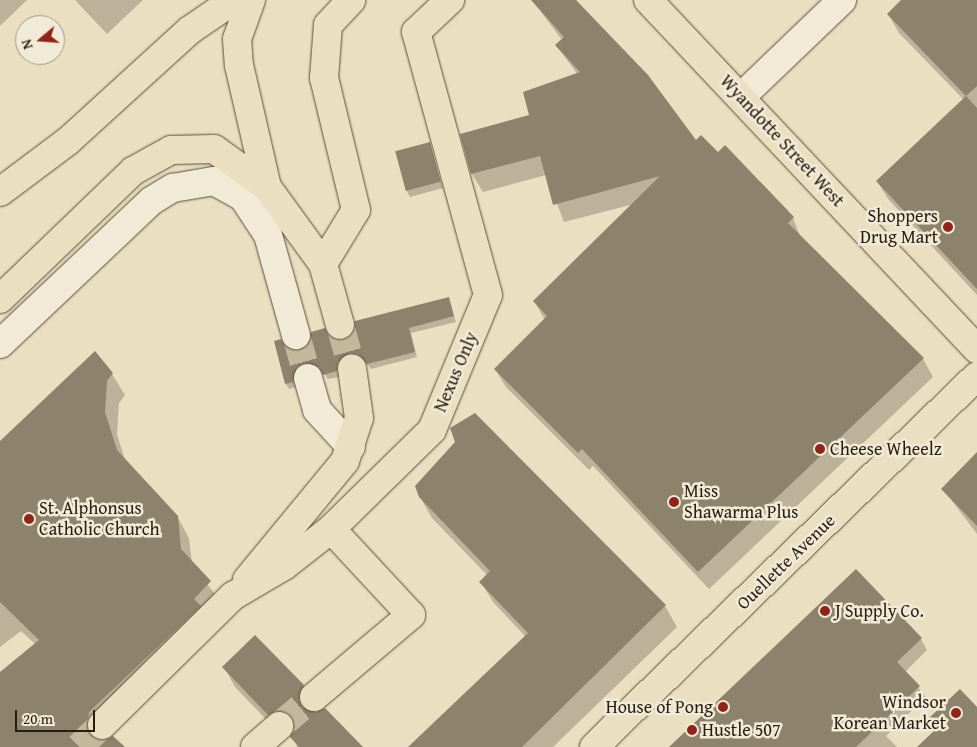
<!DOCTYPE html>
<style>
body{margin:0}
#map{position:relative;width:977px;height:747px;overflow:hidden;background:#eadfc0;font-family:"Gentium Book Plus",serif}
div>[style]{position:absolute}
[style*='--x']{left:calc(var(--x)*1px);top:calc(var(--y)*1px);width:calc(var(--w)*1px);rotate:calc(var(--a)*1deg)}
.shadow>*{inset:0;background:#0003}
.building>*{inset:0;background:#8d826b;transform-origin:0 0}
.minor-tunnel>*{height:28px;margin-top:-14px;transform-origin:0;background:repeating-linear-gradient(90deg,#c3b89c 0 28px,transparent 0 42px)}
.major-tunnel>*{height:28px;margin-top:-14px;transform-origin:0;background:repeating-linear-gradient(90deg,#c3b89c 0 28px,transparent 0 42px)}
.roads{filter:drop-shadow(0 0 1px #584e3a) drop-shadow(0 0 1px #584e3a)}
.minor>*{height:28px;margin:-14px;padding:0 14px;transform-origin:14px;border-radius:14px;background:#f1ead6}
.major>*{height:28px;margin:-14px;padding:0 14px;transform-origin:14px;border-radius:14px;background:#eadfc0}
.dots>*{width:14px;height:14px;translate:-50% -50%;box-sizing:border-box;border:2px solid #f1ead6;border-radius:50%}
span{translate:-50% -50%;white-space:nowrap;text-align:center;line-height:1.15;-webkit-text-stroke:5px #f1ead6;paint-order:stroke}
.street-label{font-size:18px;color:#281d0e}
.poi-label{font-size:18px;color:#281d0e}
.right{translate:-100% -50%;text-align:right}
.left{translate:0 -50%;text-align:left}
.north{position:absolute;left:15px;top:15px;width:50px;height:50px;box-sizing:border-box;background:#f1ead6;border:1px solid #a19886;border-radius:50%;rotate:252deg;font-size:14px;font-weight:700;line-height:20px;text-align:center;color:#281d0e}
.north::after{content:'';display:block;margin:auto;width:18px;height:22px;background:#8f2418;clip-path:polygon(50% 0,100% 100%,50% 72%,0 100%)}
.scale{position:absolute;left:15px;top:710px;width:80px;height:22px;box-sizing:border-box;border:2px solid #281d0e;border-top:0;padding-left:6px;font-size:15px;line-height:18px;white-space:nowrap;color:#281d0e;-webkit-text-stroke:4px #f1ead6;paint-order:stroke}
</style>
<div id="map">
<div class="shadow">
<i style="clip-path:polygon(0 0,27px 0,0 26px)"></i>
<i style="clip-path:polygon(75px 0,143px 0,107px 34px)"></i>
<i style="clip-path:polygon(532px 0,574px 0,696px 142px,717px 153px,793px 218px,801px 238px,923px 359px,933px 377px,709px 589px,593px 466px,589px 470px,506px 387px,495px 369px,545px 320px,534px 301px,634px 204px,564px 222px,546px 175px,483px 192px,472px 174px,462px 135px,530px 115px,578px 75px,556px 45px,562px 40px)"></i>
<i style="clip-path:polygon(903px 0,977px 0,977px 295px,888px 199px,877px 181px,964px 100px,899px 33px,888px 14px)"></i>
<i style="clip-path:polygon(429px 144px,443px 188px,410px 197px,407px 191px)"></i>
<i style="clip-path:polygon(448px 299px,456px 322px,411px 333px,417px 357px,371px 369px,363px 359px,353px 358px,340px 367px,339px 377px,328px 379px,323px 372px,308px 368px,299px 373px,296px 387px,289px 389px,286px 384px,285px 348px,300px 351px,329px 338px,344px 341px)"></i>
<i style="clip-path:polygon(112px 374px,125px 395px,119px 403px,117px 434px,125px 460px,177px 516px,189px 538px,192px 563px,222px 604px,101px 734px,100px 740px,123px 747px,0 747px,0 674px,35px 644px,21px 631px,0 647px,0 443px)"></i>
<i style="clip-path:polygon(475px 415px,665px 606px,677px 627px,553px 747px,410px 747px,526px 637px,493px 602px,481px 582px,487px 575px,432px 518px,420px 497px)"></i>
<i style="clip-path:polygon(977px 454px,977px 534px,943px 489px)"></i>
<i style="clip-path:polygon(921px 639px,927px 650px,905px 672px,926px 697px,886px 736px,897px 747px,673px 747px)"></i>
<i style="clip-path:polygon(224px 667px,303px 686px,315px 707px,313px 712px,361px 747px,297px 747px,293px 732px,281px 735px,235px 687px)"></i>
</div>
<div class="building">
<i style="clip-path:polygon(531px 0,576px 0,648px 75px,696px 140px,701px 135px,718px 152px,725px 145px,794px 217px,788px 223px,924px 358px,698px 572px,582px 449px,578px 453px,494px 369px,547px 316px,533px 301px,660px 176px,553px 205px,540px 156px,471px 174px,460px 134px,529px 115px,523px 92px,580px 72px,555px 45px,564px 37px)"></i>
<i style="clip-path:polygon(901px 0,977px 0,977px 86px,966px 96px,887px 14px)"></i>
<i style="clip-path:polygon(966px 96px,977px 108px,977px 289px,876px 181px)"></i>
<i style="left:430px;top:142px;width:41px;height:36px;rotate:75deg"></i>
<i style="clip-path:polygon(449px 297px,454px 316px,409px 328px,415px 352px,367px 364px,358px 354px,349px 353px,338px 362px,337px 371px,323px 375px,319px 367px,304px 363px,297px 367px,293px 382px,285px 384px,274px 341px,281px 339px,285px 346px,300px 350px,307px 346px,311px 332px,325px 328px,329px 336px,344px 340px,351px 336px,355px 321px)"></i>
<i style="clip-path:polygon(95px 351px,113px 373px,107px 381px,105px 412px,117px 450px,178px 516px,181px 549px,211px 581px,194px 599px,201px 606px,89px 712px,87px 728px,91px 736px,105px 740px,113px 736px,125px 747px,0 747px,0 672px,39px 640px,0 602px,0 441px)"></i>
<i style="clip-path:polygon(475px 413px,666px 605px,522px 747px,408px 747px,528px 633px,479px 582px,490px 571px,419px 497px,415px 486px,455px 442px,450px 428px)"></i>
<i style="clip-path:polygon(977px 452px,977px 526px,941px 489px)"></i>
<i style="clip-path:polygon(856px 569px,922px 638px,897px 662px,920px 686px,856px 747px,669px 747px)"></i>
<i style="clip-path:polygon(255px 635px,304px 685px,299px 699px,302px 707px,316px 712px,325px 708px,363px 747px,299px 747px,290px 737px,294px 723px,290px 715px,276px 711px,268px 715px,222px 667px)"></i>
<i style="clip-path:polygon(960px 689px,977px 707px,977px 747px,917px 747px,937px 728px,929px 718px)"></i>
</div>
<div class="minor-tunnel">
<i style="--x:296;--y:335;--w:45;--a:74.4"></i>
</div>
<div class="major-tunnel">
<i style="--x:340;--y:325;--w:45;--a:74.4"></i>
<i style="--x:279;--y:726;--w:45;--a:-39.6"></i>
<i style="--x:79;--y:747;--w:32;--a:-44"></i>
</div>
<div class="roads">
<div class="minor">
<i style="--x:741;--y:97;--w:140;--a:-43.8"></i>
<i style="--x:0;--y:344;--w:208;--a:-43.4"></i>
<i style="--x:151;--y:201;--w:26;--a:-31"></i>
<i style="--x:173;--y:188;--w:42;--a:-9.7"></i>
<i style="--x:214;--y:181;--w:33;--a:29"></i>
<i style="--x:243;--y:197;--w:45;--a:56.7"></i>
<i style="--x:268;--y:235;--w:104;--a:74.4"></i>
<i style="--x:308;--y:378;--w:33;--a:74"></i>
<i style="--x:317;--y:410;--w:50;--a:47.4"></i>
</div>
<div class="major">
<i style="--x:251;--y:0;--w:41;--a:109.7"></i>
<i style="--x:237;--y:39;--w:26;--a:86"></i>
<i style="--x:239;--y:65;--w:125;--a:77.1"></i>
<i style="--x:648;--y:0;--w:480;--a:46.7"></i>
<i style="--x:0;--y:192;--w:85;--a:-36.9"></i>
<i style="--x:68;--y:141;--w:165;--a:-42.3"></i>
<i style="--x:190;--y:30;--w:53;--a:-34.3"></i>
<i style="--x:323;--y:264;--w:63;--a:-58.6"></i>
<i style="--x:356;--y:210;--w:136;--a:-103.6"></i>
<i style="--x:324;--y:78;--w:53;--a:-85.7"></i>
<i style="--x:328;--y:25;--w:34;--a:-47"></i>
<i style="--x:0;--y:299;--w:185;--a:-43.9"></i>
<i style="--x:133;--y:171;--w:43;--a:-28.9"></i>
<i style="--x:171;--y:150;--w:43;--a:-1.3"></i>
<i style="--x:214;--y:149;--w:65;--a:35.6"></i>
<i style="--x:267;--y:187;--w:95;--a:54"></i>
<i style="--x:323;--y:264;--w:63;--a:74.4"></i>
<i style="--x:247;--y:580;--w:154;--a:-50.5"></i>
<i style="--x:345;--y:461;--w:45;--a:-72"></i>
<i style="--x:359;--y:418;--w:50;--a:-98"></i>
<i style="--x:314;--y:697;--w:127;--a:-40.2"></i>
<i style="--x:411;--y:615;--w:117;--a:-132.9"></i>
<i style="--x:102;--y:725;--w:184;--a:-44.6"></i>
<i style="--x:233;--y:596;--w:59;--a:-30.5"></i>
<i style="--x:284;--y:566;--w:60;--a:-38.2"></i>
<i style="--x:331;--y:529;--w:141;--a:-44.4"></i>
<i style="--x:432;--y:430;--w:146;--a:-67.5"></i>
<i style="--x:488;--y:295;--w:273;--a:-105.3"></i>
<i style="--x:416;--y:32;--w:47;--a:-43.3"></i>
<i style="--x:255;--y:747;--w:32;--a:-41"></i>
<i style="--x:594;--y:747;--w:533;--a:-44.09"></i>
</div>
</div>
<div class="dots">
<i style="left:948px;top:227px;background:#8f2418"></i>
<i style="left:820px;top:449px;background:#8f2418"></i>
<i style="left:674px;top:502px;background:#8f2418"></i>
<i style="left:29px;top:519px;background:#8f2418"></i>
<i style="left:825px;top:611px;background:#8f2418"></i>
<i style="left:723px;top:707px;background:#8f2418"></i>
<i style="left:956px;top:713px;background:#8f2418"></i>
<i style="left:692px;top:730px;background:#8f2418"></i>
</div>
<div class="street-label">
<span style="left:782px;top:141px;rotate:47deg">Wyandotte Street West</span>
<span style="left:456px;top:372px;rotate:-67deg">Nexus Only</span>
<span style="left:786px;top:562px;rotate:-44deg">Ouellette Avenue</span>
</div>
<div class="poi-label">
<span class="right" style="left:938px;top:227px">Shoppers<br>Drug Mart</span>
<span class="left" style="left:830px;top:449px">Cheese Wheelz</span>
<span class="left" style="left:684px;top:502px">Miss<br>Shawarma Plus</span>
<span class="left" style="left:39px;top:519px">St. Alphonsus<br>Catholic Church</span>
<span class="left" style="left:835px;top:611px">J Supply Co.</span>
<span class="right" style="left:946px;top:713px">Windsor<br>Korean Market</span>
<span class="right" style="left:713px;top:707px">House of Pong</span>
<span class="left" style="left:702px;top:730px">Hustle 507</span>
</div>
<div class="north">N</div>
<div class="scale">20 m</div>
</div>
